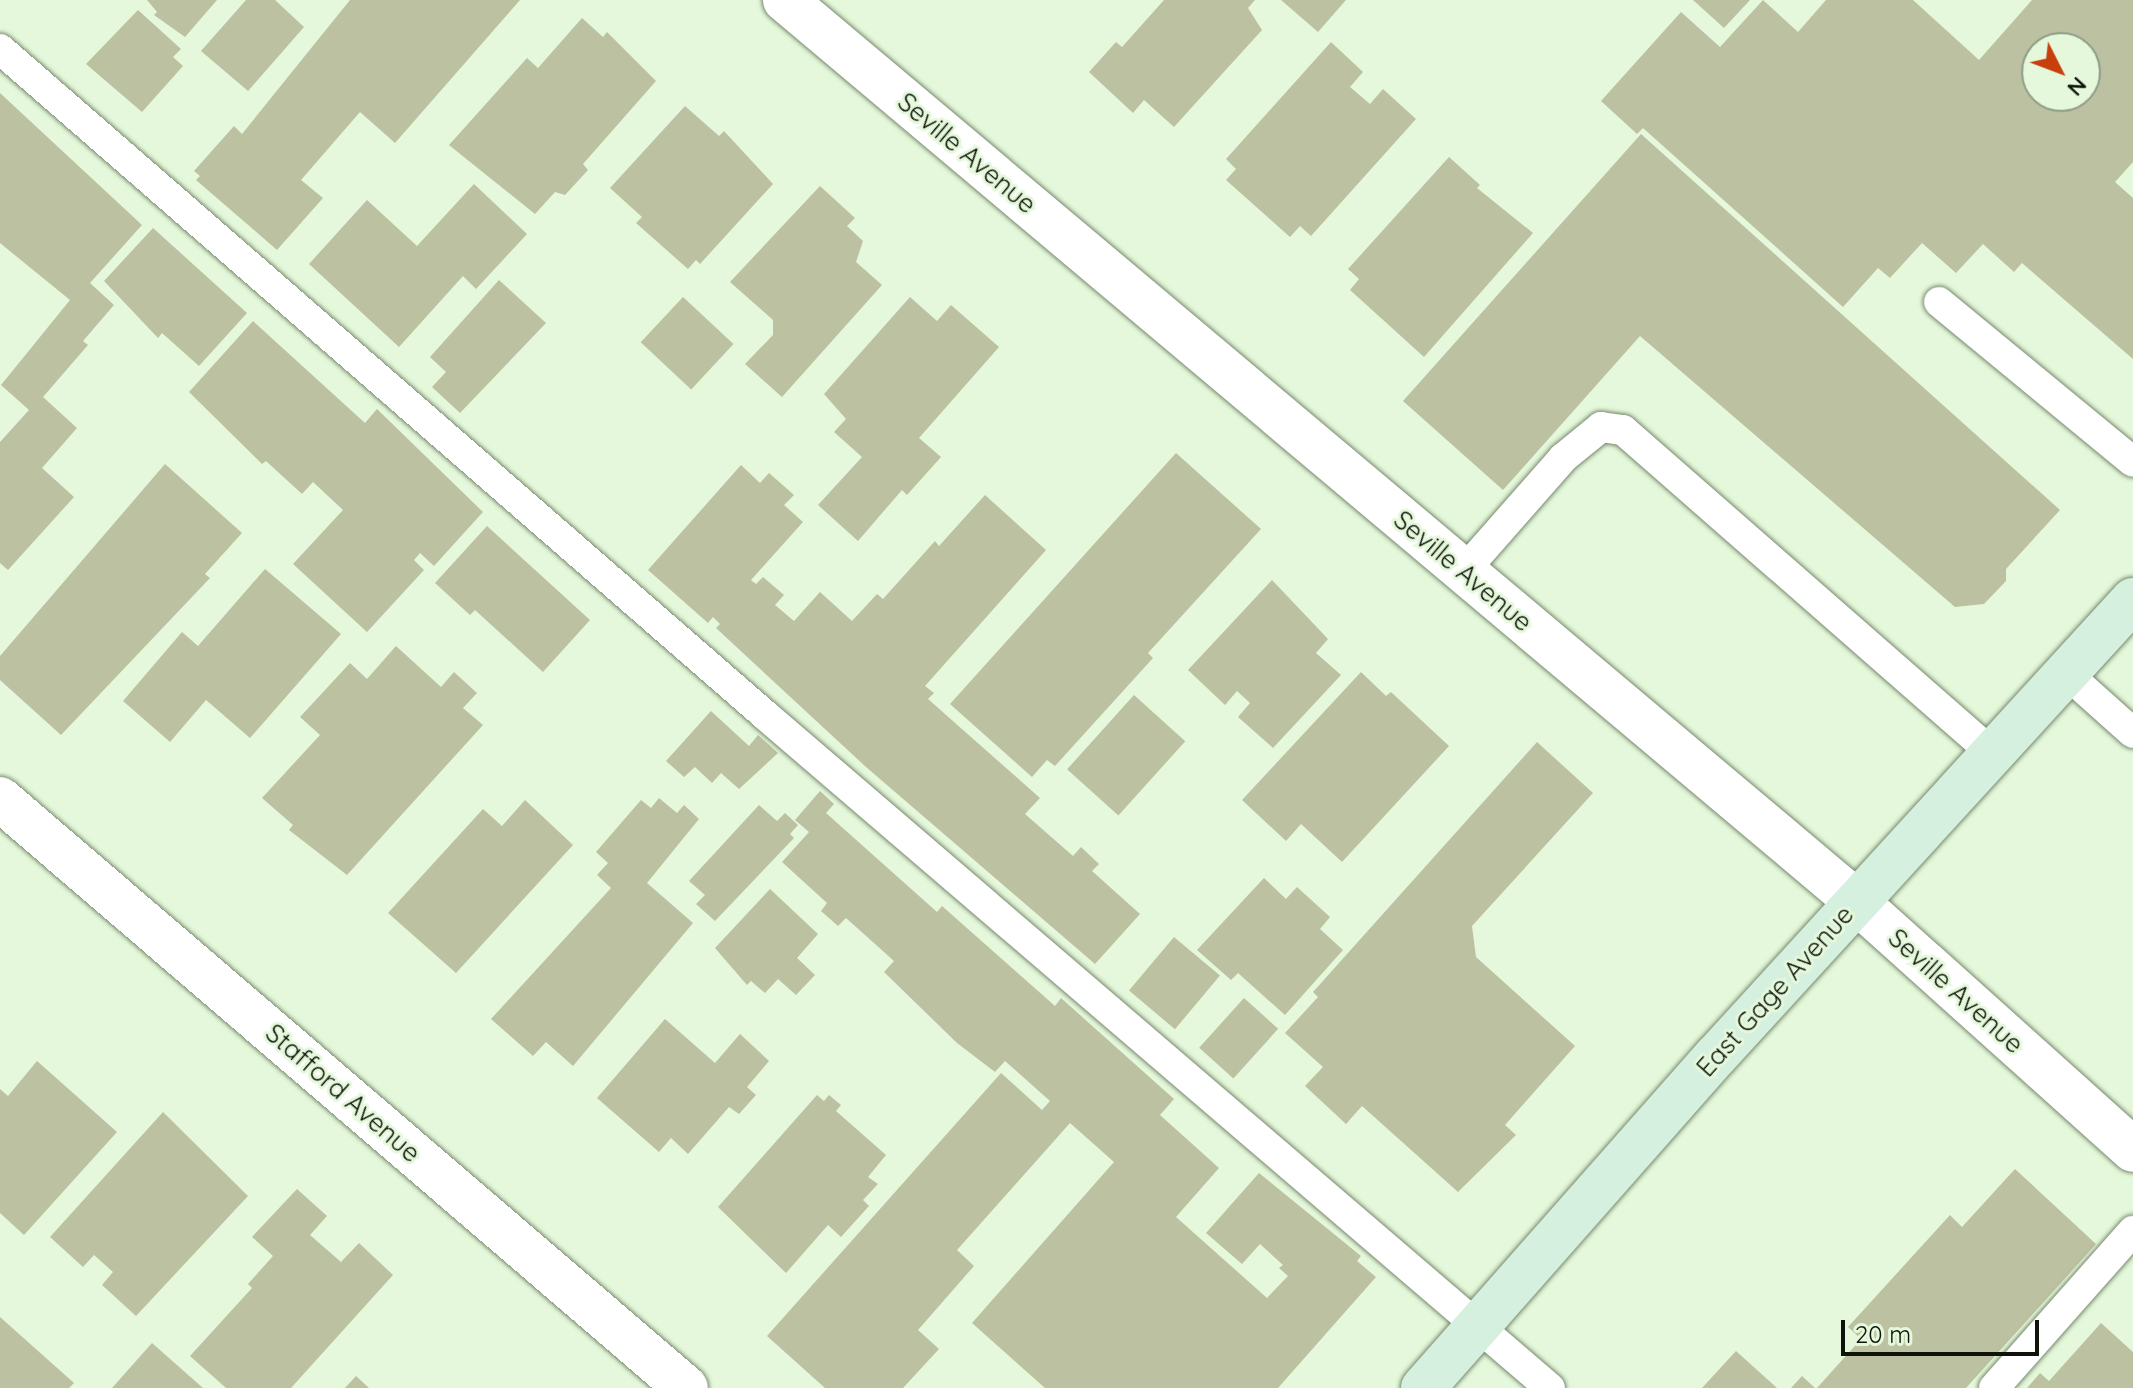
<!DOCTYPE html>
<style>
body{margin:0}
#map{position:relative;width:2133px;height:1388px;overflow:hidden;background:#e5f8db;font-family:Quicksand,sans-serif}
div>[style]{position:absolute}
[style*='--x']{left:calc(var(--x)*1px);top:calc(var(--y)*1px);width:calc(var(--w)*1px);rotate:calc(var(--a)*1deg)}
.building>*{inset:0;background:#bcc1a1;transform-origin:0 0}
.roads{filter:drop-shadow(0 0 2px #78896e) drop-shadow(0 0 2px #78896e)}
.service>*{height:30px;margin:-15px;padding:0 15px;transform-origin:15px;border-radius:15px;background:#fff}
.minor>*{height:44px;margin:-22px;padding:0 22px;transform-origin:22px;border-radius:22px;background:#fff}
.tertiary>*{height:44px;margin:-22px;padding:0 22px;transform-origin:22px;border-radius:22px;background:#fff}
.secondary>*{height:44px;margin:-22px;padding:0 22px;transform-origin:22px;border-radius:22px;background:#d5f0de}
span{translate:-50% -50%;white-space:nowrap;text-align:center;line-height:1.15;-webkit-text-stroke:6px #e5f8db;paint-order:stroke}
.street-label{font-size:26px;color:#0e140a}
.north{position:absolute;left:2021px;top:32px;width:80px;height:80px;box-sizing:border-box;background:#e5f8db;border:2px solid #8f9d87;border-radius:50%;rotate:132deg;font-size:22px;font-weight:700;line-height:32px;text-align:center;color:#0e140a}
.north::after{content:'';display:block;margin:auto;width:28px;height:36px;background:#c73f0d;clip-path:polygon(50% 0,100% 100%,50% 72%,0 100%)}
.scale{position:absolute;left:1841px;top:1320px;width:198px;height:36px;box-sizing:border-box;border:4px solid #0e140a;border-top:0;padding-left:10px;font-size:24px;line-height:28px;white-space:nowrap;color:#0e140a;-webkit-text-stroke:6px #e5f8db;paint-order:stroke}
</style>
<div id="map">
<div class="building">
<i style="clip-path:polygon(147px 0,217px 0,185px 37px,154px 15px,157px 12px)"></i>
<i style="clip-path:polygon(246px 0,275px 0,304px 27px,248px 91px,201px 51px)"></i>
<i style="clip-path:polygon(350px 0,520px 0,395px 143px,360px 112px,301px 180px,323px 198px,277px 250px,196px 180px,200px 176px,194px 171px,234px 126px,242px 134px)"></i>
<i style="clip-path:polygon(1164px 0,1255px 0,1248px 8px,1262px 30px,1174px 127px,1144px 100px,1133px 113px,1089px 72px,1116px 42px,1122px 47px)"></i>
<i style="clip-path:polygon(1281px 0,1346px 0,1318px 32px)"></i>
<i style="clip-path:polygon(1693px 0,1750px 0,1724px 28px)"></i>
<i style="clip-path:polygon(evenodd,1763px 0,1798px 32px,1826px 0,1913px 0,1979px 60px,2032px 0,2133px 0,2133px 162px,2115px 182px,2133px 198px,2133px 359px,2022px 263px,2014px 272px,1983px 244px,1956px 273px,1922px 243px,1890px 278px,1878px 268px,1843px 307px,1643px 128px,1637px 134px,1601px 101px,1681px 12px,1720px 47px,1763px 0,2037px 48px,2085px 48px,2085px 96px,2037px 96px,2037px 48px)"></i>
<i style="clip-path:polygon(138px 10px,181px 49px,173px 57px,183px 66px,142px 112px,86px 64px)"></i>
<i style="clip-path:polygon(582px 18px,603px 37px,607px 32px,656px 81px,583px 164px,588px 170px,565px 195px,555px 192px,535px 214px,449px 145px,527px 58px,538px 68px)"></i>
<i style="clip-path:polygon(1331px 42px,1363px 72px,1350px 87px,1370px 104px,1383px 89px,1416px 119px,1311px 236px,1300px 226px,1290px 237px,1226px 180px,1236px 169px,1226px 159px)"></i>
<i style="clip-path:polygon(0 93px,142px 225px,90px 283px,114px 305px,83px 341px,88px 345px,43px 397px,77px 428px,42px 468px,74px 497px,8px 570px,0 563px,0 442px,29px 410px,1px 385px,70px 300px,0 243px)"></i>
<i style="clip-path:polygon(685px 106px,719px 136px,724px 131px,773px 184px,700px 264px,696px 260px,688px 269px,636px 223px,642px 217px,610px 188px)"></i>
<i style="clip-path:polygon(1641px 134px,2060px 510px,2006px 569px,2006px 581px,1984px 604px,1955px 607px,1640px 336px,1503px 490px,1403px 401px)"></i>
<i style="clip-path:polygon(1449px 157px,1480px 185px,1477px 188px,1533px 233px,1424px 357px,1350px 290px,1359px 279px,1348px 269px)"></i>
<i style="clip-path:polygon(474px 184px,527px 234px,476px 289px,463px 276px,399px 347px,309px 264px,367px 200px,417px 246px)"></i>
<i style="clip-path:polygon(820px 186px,855px 218px,847px 226px,863px 241px,856px 262px,882px 285px,782px 397px,745px 364px,773px 335px,773px 320px,730px 282px)"></i>
<i style="clip-path:polygon(153px 228px,247px 313px,199px 366px,162px 333px,158px 338px,104px 281px)"></i>
<i style="clip-path:polygon(499px 280px,546px 323px,460px 413px,432px 387px,446px 372px,430px 357px)"></i>
<i style="left:683px;top:297px;width:69px;height:62px;rotate:43deg"></i>
<i style="clip-path:polygon(910px 297px,937px 321px,951px 305px,999px 347px,919px 438px,941px 457px,907px 495px,902px 490px,858px 541px,818px 505px,862px 457px,834px 432px,846px 419px,824px 394px)"></i>
<i style="clip-path:polygon(253px 321px,365px 423px,377px 409px,483px 512px,434px 566px,420px 553px,414px 560px,424px 570px,367px 632px,293px 564px,343px 510px,313px 482px,302px 494px,266px 461px,262px 464px,189px 392px)"></i>
<i style="clip-path:polygon(1176px 453px,1261px 529px,1148px 653px,1153px 658px,1055px 766px,1047px 760px,1032px 777px,950px 704px)"></i>
<i style="clip-path:polygon(165px 464px,242px 533px,205px 574px,210px 578px,61px 735px,0 680px,0 656px)"></i>
<i style="clip-path:polygon(741px 465px,760px 483px,769px 473px,794px 495px,784px 505px,803px 522px,751px 580px,756px 584px,763px 577px,784px 595px,775px 605px,794px 621px,820px 592px,852px 621px,877px 594px,883px 599px,935px 541px,939px 546px,985px 495px,1046px 550px,925px 686px,934px 693px,928px 699px,1040px 798px,1025px 814px,1073px 856px,1081px 847px,1099px 864px,1092px 871px,1140px 914px,1095px 964px,866px 767px,716px 628px,720px 624px,713px 617px,708px 623px,648px 570px)"></i>
<i style="clip-path:polygon(487px 526px,590px 620px,543px 672px,475px 610px,470px 615px,435px 583px)"></i>
<i style="clip-path:polygon(265px 569px,341px 634px,250px 738px,206px 700px,170px 742px,123px 701px,182px 632px,198px 646px)"></i>
<i style="clip-path:polygon(1272px 580px,1328px 639px,1316px 653px,1341px 675px,1273px 748px,1238px 717px,1250px 703px,1237px 691px,1225px 705px,1188px 670px)"></i>
<i style="clip-path:polygon(396px 646px,441px 687px,454px 672px,477px 693px,463px 708px,483px 725px,347px 875px,289px 830px,293px 825px,262px 798px,320px 735px,300px 717px,350px 663px,367px 679px)"></i>
<i style="clip-path:polygon(1361px 672px,1386px 696px,1391px 692px,1449px 746px,1342px 862px,1301px 824px,1286px 841px,1242px 800px)"></i>
<i style="left:1134px;top:695px;width:69px;height:100px;rotate:42deg"></i>
<i style="clip-path:polygon(711px 711px,749px 746px,758px 735px,778px 753px,739px 789px,721px 773px,712px 783px,695px 767px,684px 777px,666px 761px)"></i>
<i style="clip-path:polygon(1537px 742px,1593px 793px,1472px 926px,1476px 957px,1575px 1046px,1505px 1125px,1516px 1135px,1458px 1192px,1362px 1106px,1346px 1124px,1305px 1086px,1323px 1067px,1285px 1033px,1318px 997px,1313px 992px)"></i>
<i style="clip-path:polygon(820px 791px,834px 804px,826px 813px,937px 912px,942px 906px,1055px 1006px,1061px 998px,1174px 1099px,1160px 1115px,1219px 1168px,1176px 1217px,1267px 1298px,1288px 1276px,1279px 1268px,1283px 1265px,1260px 1244px,1242px 1264px,1206px 1233px,1259px 1173px,1361px 1256px,1357px 1261px,1376px 1277px,1278px 1388px,1045px 1388px,972px 1323px,1114px 1162px,1070px 1123px,957px 1250px,974px 1266px,918px 1330px,939px 1349px,903px 1388px,825px 1388px,767px 1336px,1001px 1073px,1042px 1110px,1050px 1101px,1005px 1061px,995px 1072px,957px 1043px,884px 972px,894px 961px,846px 918px,838px 926px,821px 911px,827px 903px,782px 862px,809px 832px,795px 820px)"></i>
<i style="clip-path:polygon(659px 798px,677px 813px,684px 805px,699px 819px,647px 883px,693px 923px,573px 1066px,546px 1042px,533px 1056px,491px 1019px,611px 888px,597px 875px,608px 863px,596px 852px,641px 800px,651px 808px)"></i>
<i style="clip-path:polygon(525px 800px,573px 845px,456px 973px,388px 913px,483px 809px,502px 826px)"></i>
<i style="clip-path:polygon(759px 805px,777px 821px,785px 813px,798px 825px,790px 834px,794px 838px,715px 921px,696px 904px,705px 895px,689px 881px)"></i>
<i style="clip-path:polygon(1264px 878px,1286px 899px,1297px 887px,1330px 917px,1320px 929px,1343px 950px,1285px 1015px,1238px 973px,1231px 980px,1197px 950px)"></i>
<i style="clip-path:polygon(770px 889px,818px 934px,797px 958px,815px 975px,796px 995px,778px 979px,765px 993px,751px 981px,747px 985px,715px 948px)"></i>
<i style="left:1174px;top:937px;width:60px;height:70px;rotate:40deg"></i>
<i style="left:1244px;top:998px;width:46px;height:67px;rotate:42deg"></i>
<i style="clip-path:polygon(665px 1019px,715px 1063px,740px 1034px,769px 1061px,747px 1087px,756px 1095px,739px 1114px,729px 1107px,688px 1154px,671px 1138px,659px 1152px,597px 1098px)"></i>
<i style="clip-path:polygon(37px 1061px,117px 1132px,24px 1235px,0 1213px,0 1089px,8px 1096px)"></i>
<i style="clip-path:polygon(817px 1095px,824px 1101px,829px 1095px,841px 1105px,836px 1111px,886px 1155px,868px 1177px,878px 1184px,863px 1200px,869px 1206px,841px 1237px,828px 1225px,786px 1273px,718px 1207px)"></i>
<i style="clip-path:polygon(163px 1112px,248px 1196px,136px 1316px,102px 1285px,113px 1272px,94px 1255px,83px 1267px,50px 1237px)"></i>
<i style="clip-path:polygon(2015px 1169px,2096px 1244px,1966px 1388px,1817px 1388px,1861px 1339px,1848px 1327px,1950px 1215px,1962px 1227px)"></i>
<i style="clip-path:polygon(297px 1189px,327px 1216px,310px 1235px,341px 1262px,359px 1243px,393px 1275px,291px 1388px,226px 1388px,190px 1356px,252px 1288px,248px 1284px,273px 1256px,252px 1237px)"></i>
<i style="clip-path:polygon(0 1317px,74px 1383px,69px 1388px,0 1388px)"></i>
<i style="clip-path:polygon(2101px 1323px,2133px 1352px,2133px 1388px,2027px 1388px,2040px 1373px,2049px 1381px)"></i>
<i style="clip-path:polygon(152px 1343px,203px 1388px,112px 1388px)"></i>
<i style="clip-path:polygon(1736px 1351px,1777px 1388px,1702px 1388px)"></i>
<i style="clip-path:polygon(356px 1376px,369px 1388px,345px 1388px)"></i>
<i style="clip-path:polygon(1802px 1376px,1815px 1388px,1791px 1388px)"></i>
</div>
<div class="roads">
<div class="service">
<i style="--x:0;--y:49;--w:1014;--a:41.04"></i>
<i style="--x:765;--y:715;--w:1034;--a:40.61"></i>
<i style="--x:1939;--y:302;--w:251;--a:39.5"></i>
<i style="--x:1463;--y:572;--w:152;--a:-48.7"></i>
<i style="--x:1563;--y:458;--w:49;--a:-39.2"></i>
<i style="--x:1601;--y:427;--w:22;--a:8"></i>
<i style="--x:1623;--y:430;--w:490;--a:41.2"></i>
<i style="--x:2066;--y:673;--w:90;--a:41.8"></i>
<i style="--x:1994;--y:1388;--w:210;--a:-48.5"></i>
</div>
<div class="minor">
<i style="--x:0;--y:799;--w:904;--a:40.65"></i>
</div>
<div class="tertiary">
<i style="--x:785;--y:0;--w:1401;--a:40.08"></i>
<i style="--x:1857;--y:902;--w:371;--a:41.9"></i>
</div>
<div class="secondary">
<i style="--x:1423;--y:1388;--w:443;--a:-48.6"></i>
<i style="--x:1716;--y:1056;--w:618;--a:-47.56"></i>
</div>
</div>
<div class="street-label">
<span style="left:967px;top:153px;rotate:40deg">Seville Avenue</span>
<span style="left:1463px;top:571px;rotate:40deg">Seville Avenue</span>
<span style="left:1775px;top:991px;rotate:-48deg">East Gage Avenue</span>
<span style="left:1956px;top:991px;rotate:42deg">Seville Avenue</span>
<span style="left:343px;top:1093px;rotate:41deg">Stafford Avenue</span>
</div>
<div class="north">N</div>
<div class="scale">20 m</div>
</div>
